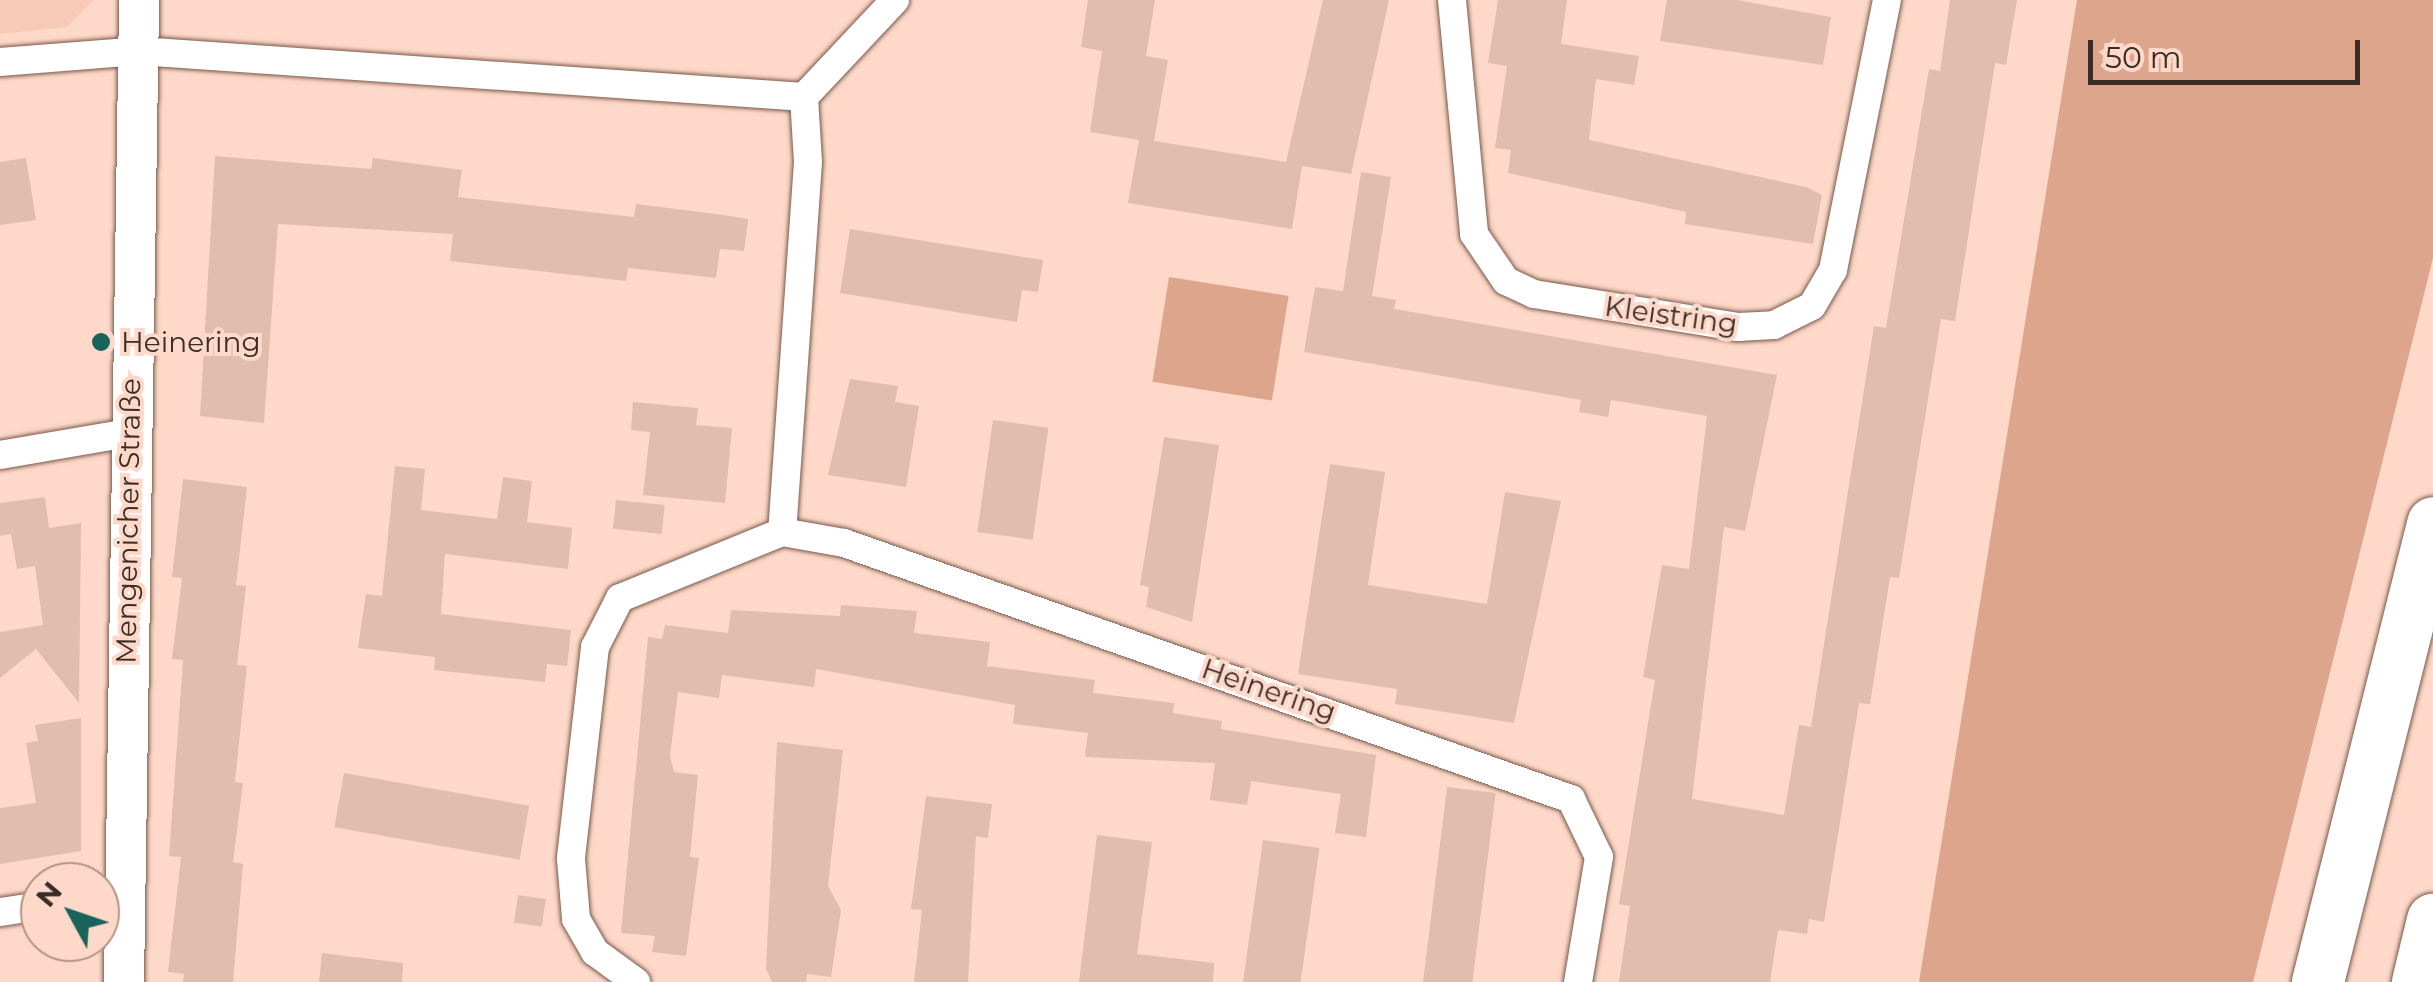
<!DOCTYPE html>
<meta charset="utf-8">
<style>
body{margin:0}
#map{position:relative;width:2433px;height:982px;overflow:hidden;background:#fed8c8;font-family:Montserrat,sans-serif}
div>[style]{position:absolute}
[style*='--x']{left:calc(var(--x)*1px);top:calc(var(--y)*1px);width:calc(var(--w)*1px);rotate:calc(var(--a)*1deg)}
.built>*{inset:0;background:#f6cab6}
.green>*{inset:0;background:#dda58c;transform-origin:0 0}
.building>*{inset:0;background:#e1bdad;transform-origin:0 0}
.roads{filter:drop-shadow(0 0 2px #78584a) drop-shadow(0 0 2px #78584a)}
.street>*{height:28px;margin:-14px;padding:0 14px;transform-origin:14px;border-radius:14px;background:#fff}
.secondary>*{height:40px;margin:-20px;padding:0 20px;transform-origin:20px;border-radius:20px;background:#fff}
.highway>*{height:52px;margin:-26px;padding:0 26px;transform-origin:26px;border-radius:26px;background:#fff}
.dots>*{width:28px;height:28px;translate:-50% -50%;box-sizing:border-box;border:5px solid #fed8c8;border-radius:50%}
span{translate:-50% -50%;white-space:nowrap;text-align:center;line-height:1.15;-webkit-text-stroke:8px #fed8c8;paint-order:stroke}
.street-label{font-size:28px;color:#3b2d26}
.poi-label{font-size:28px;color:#3b2d26}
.left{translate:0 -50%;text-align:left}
.north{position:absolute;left:20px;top:862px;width:100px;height:100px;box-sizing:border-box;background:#fed8c8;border:2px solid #b09487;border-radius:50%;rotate:310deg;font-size:28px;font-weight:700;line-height:40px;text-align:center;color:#3b2d26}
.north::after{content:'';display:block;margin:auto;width:35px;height:45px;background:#18635b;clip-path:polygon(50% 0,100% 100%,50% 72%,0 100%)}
.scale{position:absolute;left:2088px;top:40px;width:272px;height:45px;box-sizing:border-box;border:5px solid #3b2d26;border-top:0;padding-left:12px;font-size:30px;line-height:35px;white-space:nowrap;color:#3b2d26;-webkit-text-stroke:8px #fed8c8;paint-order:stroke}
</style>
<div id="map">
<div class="built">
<i style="clip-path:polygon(0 0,94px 0,67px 27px,0 34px)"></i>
</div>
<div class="green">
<i style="clip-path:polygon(2077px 0,2433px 0,2433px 258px,2253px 982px,1919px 982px)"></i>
<i style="left:1169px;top:277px;width:121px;height:106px;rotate:9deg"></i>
</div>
<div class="building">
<i style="clip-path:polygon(1088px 0,1155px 0,1146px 56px,1168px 60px,1154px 141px,1286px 162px,1323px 0,1389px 0,1351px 174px,1302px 166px,1292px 229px,1128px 203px,1139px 140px,1090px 132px,1102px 51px,1081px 47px)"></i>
<i style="clip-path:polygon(1498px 0,1567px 0,1561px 44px,1639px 56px,1634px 85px,1596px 79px,1589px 140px,1806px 187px,1822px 195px,1813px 244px,1685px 224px,1686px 212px,1508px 173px,1511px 150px,1495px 148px,1507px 66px,1488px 63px)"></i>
<i style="clip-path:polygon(1667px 0,1737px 0,1831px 17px,1823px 65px,1660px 41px)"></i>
<i style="clip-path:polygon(1950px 0,2017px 0,2006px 65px,1995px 63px,1955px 321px,1941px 319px,1899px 578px,1890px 577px,1870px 704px,1859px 703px,1824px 922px,1809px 919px,1807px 934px,1778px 930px,1770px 982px,1619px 982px,1630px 906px,1619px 904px,1655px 680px,1643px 677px,1662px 565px,1689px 569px,1707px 416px,1611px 400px,1608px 417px,1579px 412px,1581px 400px,1304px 352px,1315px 287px,1343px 291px,1361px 172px,1391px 177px,1372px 296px,1396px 300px,1394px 309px,1777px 375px,1745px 531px,1724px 527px,1692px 799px,1784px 815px,1799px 725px,1811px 727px,1874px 326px,1886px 328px,1929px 69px,1940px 71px)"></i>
<i style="clip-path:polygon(215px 156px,371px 169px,373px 158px,462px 170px,458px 197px,634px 217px,636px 204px,724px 215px,748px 219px,744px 251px,720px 249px,716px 278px,628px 268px,626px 281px,450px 261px,453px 234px,278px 224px,264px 423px,200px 416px)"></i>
<i style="clip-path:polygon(26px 158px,36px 220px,0 225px,0 162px)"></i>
<i style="clip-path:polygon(850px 229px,1043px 260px,1038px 292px,1022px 290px,1017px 322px,840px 293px)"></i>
<i style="clip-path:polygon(850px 379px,898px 386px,895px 402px,919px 406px,906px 487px,828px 475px)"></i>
<i style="clip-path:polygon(633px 402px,698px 408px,696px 425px,732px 428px,725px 503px,643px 495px,650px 432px,631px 430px)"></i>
<i style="left:993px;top:420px;width:56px;height:113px;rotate:8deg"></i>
<i style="clip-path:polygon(1164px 437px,1219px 445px,1192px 622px,1146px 607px,1149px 587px,1140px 585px)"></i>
<i style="clip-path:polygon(1330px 464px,1385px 472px,1368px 585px,1487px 604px,1505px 492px,1561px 501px,1514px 723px,1395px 704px,1397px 689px,1298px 674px)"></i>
<i style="clip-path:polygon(395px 466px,425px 469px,421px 510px,497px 519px,503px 477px,532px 481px,527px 522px,572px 528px,568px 569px,445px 554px,441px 614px,571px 630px,567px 666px,547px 664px,545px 682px,434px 670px,435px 657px,358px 648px,366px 594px,382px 596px)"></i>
<i style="clip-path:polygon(183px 479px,247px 487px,236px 585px,246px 586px,237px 665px,247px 666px,235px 782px,243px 783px,233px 862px,243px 864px,233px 982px,183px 982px,184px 974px,168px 972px,181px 857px,169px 856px,183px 660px,172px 659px,182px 578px,172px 577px)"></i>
<i style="clip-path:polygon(45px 497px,49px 528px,81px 523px,79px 703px,36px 649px,0 678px,0 632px,43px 625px,35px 566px,17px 569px,11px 534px,0 536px,0 503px)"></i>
<i style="left:616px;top:500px;width:49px;height:29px;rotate:6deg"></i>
<i style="clip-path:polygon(841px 605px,917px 611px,914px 633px,990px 642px,987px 666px,1095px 680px,1093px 693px,1174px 703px,1173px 713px,1222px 721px,1221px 729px,1376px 755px,1366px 837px,1335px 833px,1341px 794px,1251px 781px,1247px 805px,1210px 800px,1215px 763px,1085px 757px,1088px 733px,1013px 724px,1015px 705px,816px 669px,814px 687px,722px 675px,719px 698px,678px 692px,670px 756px,674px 772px,698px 775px,690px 857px,699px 858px,686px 956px,652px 952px,655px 936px,621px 933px,648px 637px,662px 639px,665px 625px,728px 633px,731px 610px,840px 616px)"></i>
<i style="clip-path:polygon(81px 718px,81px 851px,0 864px,0 808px,36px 803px,26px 743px,38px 741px,35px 725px)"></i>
<i style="clip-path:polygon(777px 742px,843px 750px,828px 886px,841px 910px,831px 977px,807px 974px,806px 982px,772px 982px,766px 969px)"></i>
<i style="left:344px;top:773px;width:188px;height:55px;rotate:10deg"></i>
<i style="left:1447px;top:787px;width:49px;height:198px;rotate:7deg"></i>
<i style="clip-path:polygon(926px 796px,992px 804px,988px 838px,976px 836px,968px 982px,914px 982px,922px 910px,911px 909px)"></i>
<i style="clip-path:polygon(1097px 835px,1152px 842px,1137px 954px,1214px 963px,1213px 982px,1079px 982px)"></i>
<i style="left:1263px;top:840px;width:57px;height:143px;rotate:8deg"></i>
<i style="left:518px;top:895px;width:28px;height:28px;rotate:8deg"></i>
<i style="clip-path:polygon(322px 953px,403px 963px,402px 982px,319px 982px)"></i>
</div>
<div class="roads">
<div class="street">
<i style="--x:1452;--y:0;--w:235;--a:84.6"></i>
<i style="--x:1474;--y:234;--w:57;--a:55.8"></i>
<i style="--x:1506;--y:281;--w:31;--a:25"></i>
<i style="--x:1534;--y:294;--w:207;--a:9.2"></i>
<i style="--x:1738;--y:327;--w:36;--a:-3"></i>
<i style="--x:1774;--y:325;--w:42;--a:-26.6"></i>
<i style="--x:1812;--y:306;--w:42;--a:-59.7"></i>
<i style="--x:1833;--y:270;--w:275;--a:-78.7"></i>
<i style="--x:0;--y:62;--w:139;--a:-4.5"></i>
<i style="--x:139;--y:51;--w:667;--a:3.96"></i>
<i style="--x:804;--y:97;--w:65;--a:86.5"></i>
<i style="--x:808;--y:162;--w:371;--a:94"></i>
<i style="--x:782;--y:532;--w:175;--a:157.8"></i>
<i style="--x:620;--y:598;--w:55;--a:117"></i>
<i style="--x:595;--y:647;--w:213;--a:96.5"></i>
<i style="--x:571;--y:859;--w:60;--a:85.2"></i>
<i style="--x:576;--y:919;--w:38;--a:60"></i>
<i style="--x:595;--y:952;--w:51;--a:36.2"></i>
<i style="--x:804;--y:97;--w:133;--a:-46.8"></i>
<i style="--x:0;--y:455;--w:131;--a:-9.7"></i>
<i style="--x:782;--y:532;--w:63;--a:10.1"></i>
<i style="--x:844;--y:543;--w:771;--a:19.4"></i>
<i style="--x:1571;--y:799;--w:64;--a:64.2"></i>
<i style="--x:1599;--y:857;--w:127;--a:99.5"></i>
<i style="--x:0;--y:912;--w:40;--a:-8.5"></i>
</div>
<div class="secondary">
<i style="--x:124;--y:982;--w:982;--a:-89.12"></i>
</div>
<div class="highway">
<i style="--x:2318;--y:982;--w:473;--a:-75.9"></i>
<i style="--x:2418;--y:982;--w:64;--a:-76.4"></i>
</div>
</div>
<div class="dots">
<i style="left:101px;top:342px;background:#18635b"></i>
</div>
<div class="street-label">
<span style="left:1671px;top:315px;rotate:8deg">Kleistring</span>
<span style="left:128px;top:521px;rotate:-89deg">Mengenicher Straße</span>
<span style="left:1269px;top:690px;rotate:19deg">Heinering</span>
</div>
<div class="poi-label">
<span class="left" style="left:121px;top:342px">Heinering</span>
</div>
<div class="north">N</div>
<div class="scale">50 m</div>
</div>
